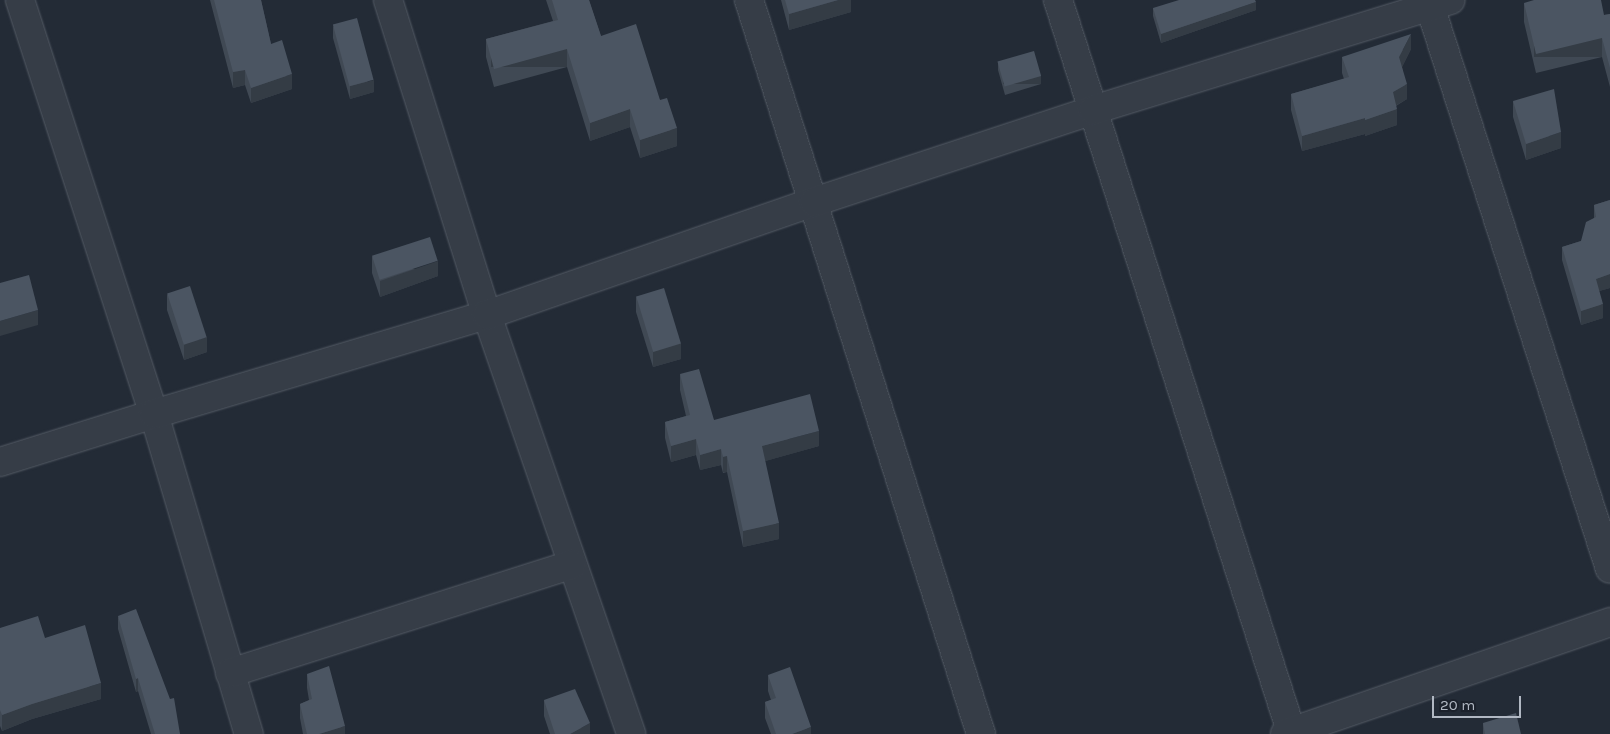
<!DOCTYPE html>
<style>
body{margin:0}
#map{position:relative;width:1610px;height:734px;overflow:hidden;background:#232b36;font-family:Karla,sans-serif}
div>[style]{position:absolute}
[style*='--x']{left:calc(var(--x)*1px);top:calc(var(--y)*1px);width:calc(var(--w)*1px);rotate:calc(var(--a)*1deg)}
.roads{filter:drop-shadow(0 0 1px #545b65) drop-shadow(0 0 1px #545b65)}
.minor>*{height:28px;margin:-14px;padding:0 14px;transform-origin:14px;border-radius:14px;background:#363d47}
.wall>*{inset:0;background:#404954}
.shaded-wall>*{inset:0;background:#343c45;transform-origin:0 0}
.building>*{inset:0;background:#4b5562;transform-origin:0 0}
span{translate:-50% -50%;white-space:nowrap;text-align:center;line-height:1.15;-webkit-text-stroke:4.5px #1c222c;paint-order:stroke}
.scale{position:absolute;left:1432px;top:696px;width:89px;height:22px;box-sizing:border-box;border:2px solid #b1b8c3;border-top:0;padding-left:6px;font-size:15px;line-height:18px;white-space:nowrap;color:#b1b8c3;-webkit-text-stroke:4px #1c222c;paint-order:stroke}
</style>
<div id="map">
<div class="roads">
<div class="minor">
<i style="--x:20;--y:0;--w:435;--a:72.1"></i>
<i style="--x:154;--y:414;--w:334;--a:73.5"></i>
<i style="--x:388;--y:0;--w:330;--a:72.6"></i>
<i style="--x:487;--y:315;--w:443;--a:71"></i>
<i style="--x:749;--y:0;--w:770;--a:72.46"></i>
<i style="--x:1058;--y:0;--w:770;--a:72.32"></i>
<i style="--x:1428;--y:0;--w:597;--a:72.26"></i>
<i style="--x:0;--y:462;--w:161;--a:-17.3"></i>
<i style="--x:154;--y:414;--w:347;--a:-16.6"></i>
<i style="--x:487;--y:315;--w:346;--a:-19.1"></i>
<i style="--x:814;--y:202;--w:294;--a:-18.2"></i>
<i style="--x:1093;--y:110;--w:374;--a:-17.1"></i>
<i style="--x:230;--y:673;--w:358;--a:-17.6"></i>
<i style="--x:1285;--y:734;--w:344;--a:-19"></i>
</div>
</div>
<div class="wall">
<i style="clip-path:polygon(210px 0,261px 0,271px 44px,292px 89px,251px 103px,245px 85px,233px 88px)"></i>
<i style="clip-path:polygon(546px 0,589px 0,601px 36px,660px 100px,677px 146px,640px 158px,630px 127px,590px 141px,567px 67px,494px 87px,486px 57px,486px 39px,553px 21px)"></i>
<i style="clip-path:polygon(781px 0,851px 0,851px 12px,789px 30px)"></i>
<i style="clip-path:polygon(1524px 3px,1604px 15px,1610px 14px,1610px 87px,1602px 57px,1536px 73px,1524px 22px)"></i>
<i style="clip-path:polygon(1153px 8px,1256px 10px,1161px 43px,1153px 16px)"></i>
<i style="clip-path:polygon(333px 26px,374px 92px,350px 99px,333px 38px)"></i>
<i style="clip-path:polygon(1411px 49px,1402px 67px,1407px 99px,1396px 106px,1397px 125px,1365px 136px,1365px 134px,1302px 151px,1291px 110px,1291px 94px,1344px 79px,1342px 73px,1342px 57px)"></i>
<i style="clip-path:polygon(998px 62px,1041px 84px,1005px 95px,998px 70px)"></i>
<i style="clip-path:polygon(1513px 101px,1561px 148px,1526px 160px,1513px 117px)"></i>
<i style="clip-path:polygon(1610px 200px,1610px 288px,1599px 291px,1603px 318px,1581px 325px,1562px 260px,1562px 247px,1581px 241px,1594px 218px,1594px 205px)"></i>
<i style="clip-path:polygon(372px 257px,438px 276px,380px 297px,372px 273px)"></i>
<i style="clip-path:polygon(167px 294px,207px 352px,184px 360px,167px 310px)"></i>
<i style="clip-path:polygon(636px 296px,681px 359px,653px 367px,636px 312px)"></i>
<i style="clip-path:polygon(680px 374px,714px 420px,819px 446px,765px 461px,779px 539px,743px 547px,727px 472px,723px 473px,721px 465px,700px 470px,696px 455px,671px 462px,665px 438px,665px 422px,686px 416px,680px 390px)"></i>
<i style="clip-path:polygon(118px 616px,180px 734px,151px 734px,138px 691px,136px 692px,118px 629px)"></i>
<i style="clip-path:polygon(0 628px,45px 638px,101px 699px,32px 719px,2px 731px,0 726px)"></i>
<i style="clip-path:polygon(307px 674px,345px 734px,303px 734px,300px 718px,300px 704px,309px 700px,307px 688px)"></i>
<i style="clip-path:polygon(768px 675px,811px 734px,771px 734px,765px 718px,765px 702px,771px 700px,768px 691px)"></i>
<i style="clip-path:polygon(544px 700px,590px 734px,550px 734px,544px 716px)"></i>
<i style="clip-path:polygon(1483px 723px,1521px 734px,1483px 734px)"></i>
</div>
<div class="shaded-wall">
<i style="clip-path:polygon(838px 0,851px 0,851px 12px,789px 30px,789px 14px)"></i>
<i style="clip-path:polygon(1256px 2px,1256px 10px,1161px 43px,1161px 34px)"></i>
<i style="clip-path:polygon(1411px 34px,1411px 49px,1399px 73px,1399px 57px)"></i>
<i style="left:1602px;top:38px;width:19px;height:68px;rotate:90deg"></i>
<i style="left:567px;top:49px;width:18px;height:76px;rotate:90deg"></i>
<i style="clip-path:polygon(245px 70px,245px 85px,233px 88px,233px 72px)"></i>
<i style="clip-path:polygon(292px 74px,292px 89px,251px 103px,251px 88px)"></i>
<i style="left:1041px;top:76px;width:8px;height:38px;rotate:90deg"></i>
<i style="clip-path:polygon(374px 80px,374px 92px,350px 99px,350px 86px)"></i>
<i style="clip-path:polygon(1407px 84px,1407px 99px,1393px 107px,1393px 92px)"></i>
<i style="clip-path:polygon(630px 109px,630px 127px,590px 141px,590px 123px)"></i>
<i style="clip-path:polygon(1397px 109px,1397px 125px,1365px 136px,1365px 120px)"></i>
<i style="clip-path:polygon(1365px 118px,1365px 134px,1302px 151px,1302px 136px)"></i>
<i style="clip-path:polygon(677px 128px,677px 146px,640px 158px,640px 140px)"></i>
<i style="clip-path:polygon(1561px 132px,1561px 148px,1526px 160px,1526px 144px)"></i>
<i style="clip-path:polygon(438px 261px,438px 276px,380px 297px,380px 281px)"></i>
<i style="clip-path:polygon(1610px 274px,1610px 288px,1596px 292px,1596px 279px)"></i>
<i style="clip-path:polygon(1603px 304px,1603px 318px,1581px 325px,1581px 311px)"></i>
<i style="clip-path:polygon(38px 310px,38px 325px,0 336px,0 321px)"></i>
<i style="clip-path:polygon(207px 337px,207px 352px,184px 360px,184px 344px)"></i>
<i style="clip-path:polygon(681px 343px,681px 359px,653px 367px,653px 351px)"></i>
<i style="clip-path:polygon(819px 431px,819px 446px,762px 462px,762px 446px)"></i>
<i style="clip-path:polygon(696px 439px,696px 455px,671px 462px,671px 446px)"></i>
<i style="clip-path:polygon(721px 449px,721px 465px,700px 470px,700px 455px)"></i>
<i style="left:727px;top:456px;width:16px;height:4px;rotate:90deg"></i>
<i style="clip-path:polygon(779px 523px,779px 539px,743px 547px,743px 531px)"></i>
<i style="clip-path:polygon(138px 678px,138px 691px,136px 692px,136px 679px)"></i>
<i style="clip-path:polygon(101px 683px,101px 699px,32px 719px,2px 731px,2px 715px,32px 704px)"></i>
<i style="clip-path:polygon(590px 723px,590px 734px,570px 734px)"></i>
<i style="clip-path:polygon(345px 726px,345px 734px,319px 734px)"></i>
<i style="clip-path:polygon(811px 727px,811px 734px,792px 734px)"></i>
</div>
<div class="building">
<i style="clip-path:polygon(214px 0,261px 0,271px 44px,282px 40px,292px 74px,251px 88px,245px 70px,233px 72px)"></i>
<i style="clip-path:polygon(552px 0,589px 0,601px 36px,636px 24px,660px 100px,667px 98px,677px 128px,640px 140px,630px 109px,590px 123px,567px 49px,494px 69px,486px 39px,558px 20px)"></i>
<i style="clip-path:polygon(785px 0,838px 0,789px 14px)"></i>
<i style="clip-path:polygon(1179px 0,1255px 0,1256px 2px,1161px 34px,1153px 8px)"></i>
<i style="clip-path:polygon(1534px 0,1601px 0,1604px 15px,1610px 14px,1610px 68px,1602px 38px,1536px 54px,1524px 3px)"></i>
<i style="left:357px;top:18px;width:64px;height:25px;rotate:75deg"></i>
<i style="clip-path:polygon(1411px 34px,1399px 57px,1407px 84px,1393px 92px,1397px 109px,1365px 120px,1365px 118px,1302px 136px,1291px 94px,1349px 77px,1342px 57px)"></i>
<i style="left:1034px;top:51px;width:26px;height:38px;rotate:74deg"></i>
<i style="clip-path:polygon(1554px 89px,1561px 132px,1526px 144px,1513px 101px)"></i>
<i style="clip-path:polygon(1610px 200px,1610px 274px,1596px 279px,1603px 304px,1581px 311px,1562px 247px,1581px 241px,1586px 222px,1596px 217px,1594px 205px)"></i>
<i style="left:430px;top:237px;width:25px;height:61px;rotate:72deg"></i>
<i style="clip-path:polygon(29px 275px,38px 310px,0 321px,0 283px)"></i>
<i style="left:190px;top:286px;width:54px;height:24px;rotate:72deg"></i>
<i style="left:664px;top:288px;width:58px;height:29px;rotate:73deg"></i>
<i style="clip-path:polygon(699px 369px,714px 420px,810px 394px,819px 431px,762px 446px,779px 523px,743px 531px,727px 456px,723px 457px,721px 449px,700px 455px,696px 439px,671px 446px,665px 422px,690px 415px,680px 374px)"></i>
<i style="clip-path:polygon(136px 609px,170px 699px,174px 698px,180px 734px,155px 734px,138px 678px,136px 679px,118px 616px)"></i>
<i style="clip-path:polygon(38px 616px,45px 638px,85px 625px,101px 683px,32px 704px,2px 715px,0 710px,0 628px)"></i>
<i style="clip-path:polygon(329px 666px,345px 726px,319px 734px,307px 734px,300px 704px,312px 699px,307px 674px)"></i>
<i style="clip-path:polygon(790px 667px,811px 727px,792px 734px,776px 734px,765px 702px,776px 698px,768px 675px)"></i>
<i style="clip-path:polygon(575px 689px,590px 723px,570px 734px,555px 734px,544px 700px)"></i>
<i style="clip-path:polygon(1516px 713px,1521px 734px,1485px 734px,1483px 723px)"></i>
</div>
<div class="scale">20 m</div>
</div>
